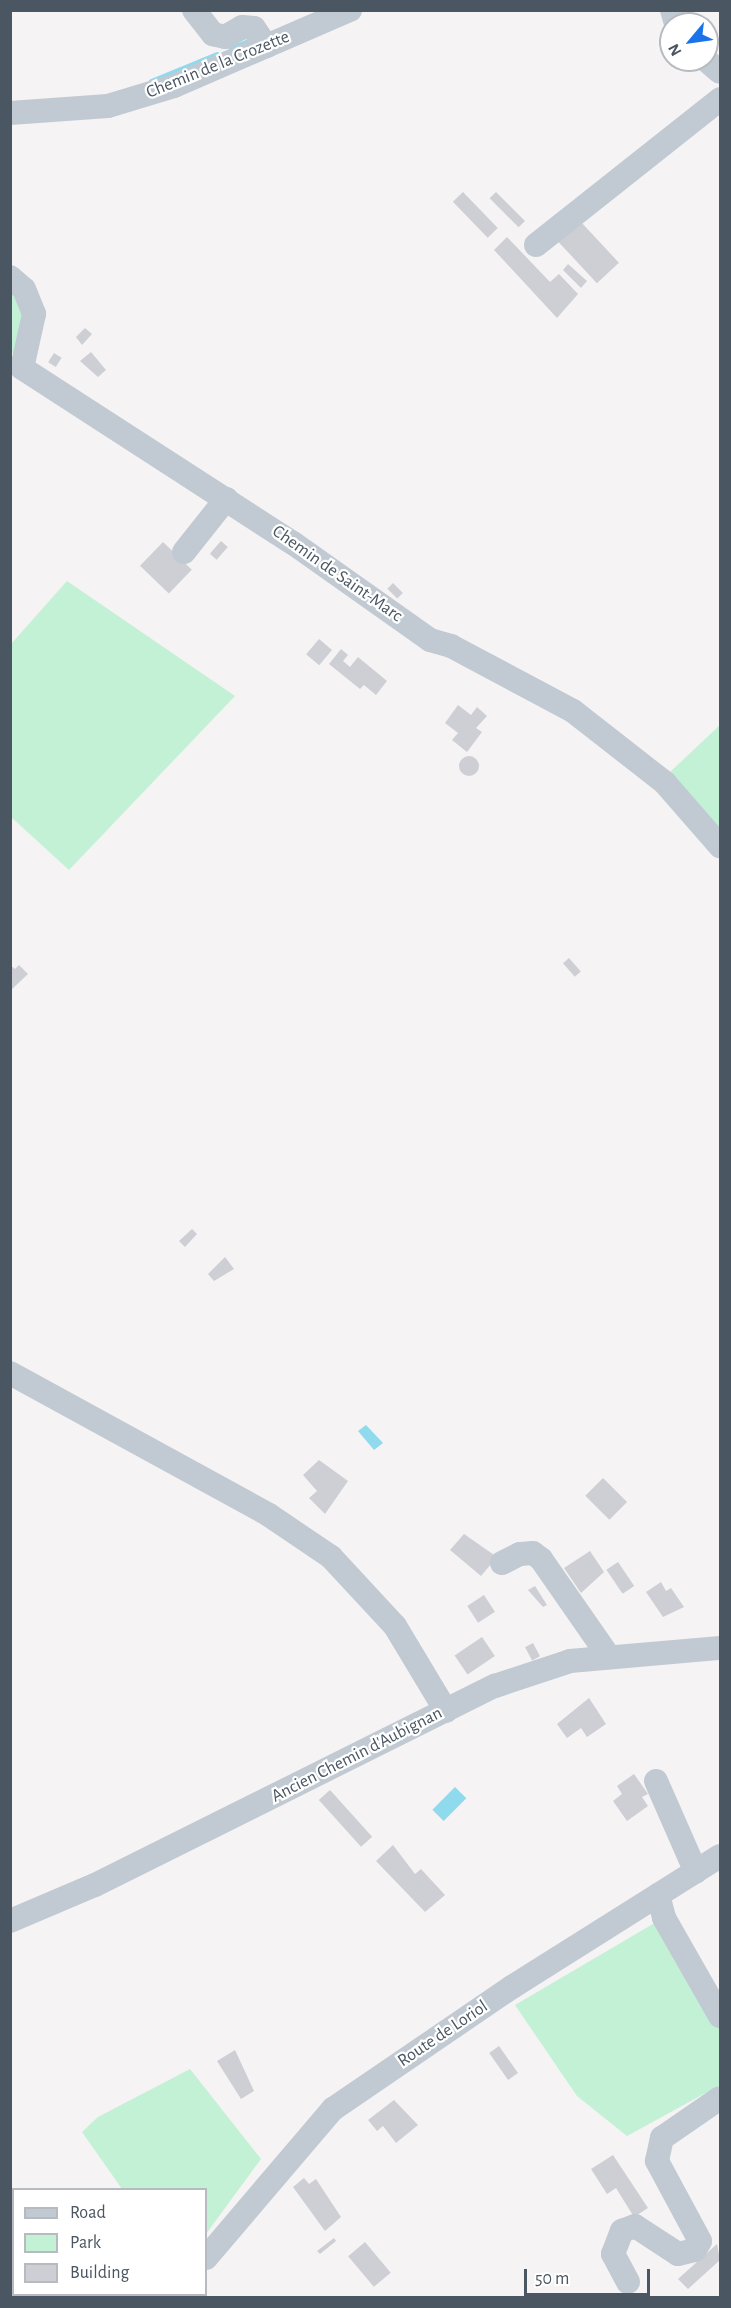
<!DOCTYPE html>
<style>
body{margin:0}
#map{position:relative;width:731px;height:2308px;overflow:hidden;background:#f5f3f3;font-family:"Alegreya Sans",sans-serif}
div>[style]{position:absolute}
[style*='--x']{left:calc(var(--x)*1px);top:calc(var(--y)*1px);width:calc(var(--w)*1px);rotate:calc(var(--a)*1deg)}
.green>*{inset:0;background:#c3f1d5}
.water>*{inset:0;background:#90daee;transform-origin:0 0}
.stream>*{height:5px;margin:-2.5px;padding:0 2.5px;transform-origin:2.5px;border-radius:2.5px;background:#90daee}
.building>*{inset:0;background:#cdcfd5;transform-origin:0 0}
.round{border-radius:50%}
.minor>*{height:24px;margin:-12px;padding:0 12px;transform-origin:12px;border-radius:12px;background:#c1cad2}
span{translate:-50% -50%;white-space:nowrap;text-align:center;line-height:1.15;-webkit-text-stroke:4.5px #fff;paint-order:stroke}
.street-label{font-size:18px;color:#4a5661}
.frame{position:absolute;inset:0;border:12px solid #4a5661;pointer-events:none}
.legend{position:absolute;left:12px;top:2188px;width:195px;height:108px;box-sizing:border-box;background:#fff;border:2px solid #b7bbc0;margin:0;padding:8px 10px;list-style:none;font-size:18px;color:#4a5661}
.legend li{display:flex;align-items:center;gap:12px;height:30px}
.legend b{width:30px;border:2px solid #b7bbc0}
.north{position:absolute;left:659px;top:12px;width:60px;height:60px;box-sizing:border-box;background:#fff;border:2px solid #b7bbc0;border-radius:50%;rotate:241deg;font-size:16px;font-weight:700;line-height:24px;text-align:center;color:#4a5661}
.north::after{content:'';display:block;margin:auto;width:21px;height:27px;background:#1a73e8;clip-path:polygon(50% 0,100% 100%,50% 72%,0 100%)}
.scale{position:absolute;left:524px;top:2269px;width:126px;height:27px;box-sizing:border-box;border:3px solid #4a5661;border-top:0;padding-left:8px;font-size:18px;line-height:21px;white-space:nowrap;color:#4a5661;-webkit-text-stroke:4px #fff;paint-order:stroke}
</style>
<div id="map">
<div class="green">
<i style="clip-path:polygon(10px 289px,30px 311px,15px 354px,11px 352px)"></i>
<i style="clip-path:polygon(67px 581px,235px 696px,69px 870px,10px 816px,11px 644px)"></i>
<i style="clip-path:polygon(720px 725px,720px 832px,670px 772px)"></i>
<i style="clip-path:polygon(658px 1921px,720px 2027px,720px 2085px,627px 2136px,577px 2096px,515px 2005px)"></i>
<i style="clip-path:polygon(190px 2069px,261px 2159px,206px 2234px,206px 2190px,122px 2189px,82px 2132px,98px 2117px)"></i>
</div>
<div class="water">
<i style="clip-path:polygon(366px 1425px,383px 1443px,374px 1450px,358px 1431px)"></i>
<i style="left:455px;top:1787px;width:16px;height:32px;rotate:45deg"></i>
</div>
<div class="stream">
<i style="--x:231;--y:48;--w:24;--a:-22"></i>
<i style="--x:151;--y:81;--w:71;--a:-22.2"></i>
</div>
<div class="building">
<i style="left:463px;top:192px;width:50px;height:14px;rotate:46deg"></i>
<i style="left:496px;top:192px;width:41px;height:9px;rotate:45deg"></i>
<i style="left:580px;top:221px;width:57px;height:30px;rotate:47deg"></i>
<i style="clip-path:polygon(507px 237px,550px 282px,559px 274px,578px 294px,557px 318px,494px 250px)"></i>
<i style="clip-path:polygon(568px 264px,587px 281px,581px 288px,563px 270px)"></i>
<i style="clip-path:polygon(85px 328px,92px 334px,82px 345px,76px 337px)"></i>
<i style="clip-path:polygon(91px 352px,106px 370px,98px 377px,80px 361px)"></i>
<i style="left:54px;top:353px;width:9px;height:11px;rotate:32deg"></i>
<i style="left:221px;top:541px;width:9px;height:17px;rotate:41deg"></i>
<i style="left:163px;top:542px;width:40px;height:33px;rotate:44deg"></i>
<i style="left:393px;top:583px;width:14px;height:8px;rotate:45deg"></i>
<i style="left:319px;top:639px;width:17px;height:20px;rotate:40deg"></i>
<i style="clip-path:polygon(341px 649px,348px 655px,343px 661px,350px 667px,358px 657px,387px 681px,376px 695px,364px 685px,360px 689px,329px 664px)"></i>
<i style="clip-path:polygon(458px 705px,471px 715px,477px 707px,487px 716px,476px 728px,482px 732px,467px 752px,452px 740px,458px 733px,445px 723px)"></i>
<i class="round" style="left:459px;top:756px;width:20px;height:20px"></i>
<i style="left:569px;top:958px;width:18px;height:8px;rotate:49deg"></i>
<i style="clip-path:polygon(10px 965px,15px 969px,19px 965px,28px 974px,10px 991px)"></i>
<i style="clip-path:polygon(192px 1229px,197px 1234px,185px 1247px,179px 1241px)"></i>
<i style="clip-path:polygon(225px 1257px,234px 1269px,214px 1281px,208px 1274px)"></i>
<i style="clip-path:polygon(319px 1460px,348px 1481px,325px 1514px,309px 1498px,317px 1491px,303px 1475px)"></i>
<i style="left:603px;top:1478px;width:34px;height:25px;rotate:45deg"></i>
<i style="clip-path:polygon(464px 1534px,497px 1557px,481px 1576px,450px 1550px)"></i>
<i style="clip-path:polygon(590px 1551px,604px 1572px,581px 1593px,564px 1568px)"></i>
<i style="left:618px;top:1562px;width:29px;height:14px;rotate:56deg"></i>
<i style="clip-path:polygon(661px 1582px,666px 1591px,671px 1588px,684px 1607px,663px 1617px,646px 1592px)"></i>
<i style="clip-path:polygon(535px 1586px,547px 1605px,543px 1607px,528px 1590px)"></i>
<i style="left:484px;top:1595px;width:20px;height:20px;rotate:57deg"></i>
<i style="left:482px;top:1637px;width:23px;height:33px;rotate:56deg"></i>
<i style="left:533px;top:1643px;width:15px;height:9px;rotate:62deg"></i>
<i style="clip-path:polygon(589px 1698px,606px 1724px,587px 1737px,581px 1728px,567px 1738px,557px 1724px)"></i>
<i style="clip-path:polygon(634px 1774px,648px 1794px,642px 1797px,648px 1806px,627px 1821px,613px 1801px,622px 1794px,617px 1786px)"></i>
<i style="left:330px;top:1790px;width:63px;height:15px;rotate:48deg"></i>
<i style="clip-path:polygon(393px 1845px,415px 1874px,421px 1869px,445px 1895px,425px 1912px,376px 1861px)"></i>
<i style="left:499px;top:2046px;width:33px;height:12px;rotate:55deg"></i>
<i style="clip-path:polygon(235px 2050px,254px 2091px,241px 2099px,217px 2061px)"></i>
<i style="clip-path:polygon(394px 2100px,418px 2125px,396px 2143px,383px 2126px,377px 2131px,368px 2120px)"></i>
<i style="clip-path:polygon(613px 2155px,648px 2208px,634px 2217px,616px 2188px,607px 2194px,591px 2169px)"></i>
<i style="clip-path:polygon(304px 2178px,309px 2184px,316px 2179px,341px 2217px,325px 2231px,293px 2187px)"></i>
<i style="clip-path:polygon(334px 2238px,336px 2241px,320px 2254px,317px 2251px)"></i>
<i style="left:365px;top:2242px;width:40px;height:22px;rotate:50deg"></i>
<i style="clip-path:polygon(717px 2244px,720px 2260px,688px 2289px,678px 2279px)"></i>
<i style="left:28px;top:2294px;width:31px;height:4px"></i>
</div>
<div class="minor">
<i style="--x:194;--y:10;--w:31;--a:52"></i>
<i style="--x:213;--y:34;--w:12;--a:14"></i>
<i style="--x:225;--y:37;--w:20;--a:-30"></i>
<i style="--x:242;--y:27;--w:12;--a:5"></i>
<i style="--x:254;--y:28;--w:22;--a:56"></i>
<i style="--x:672;--y:10;--w:15;--a:74"></i>
<i style="--x:706;--y:60;--w:18;--a:41"></i>
<i style="--x:10;--y:113;--w:98;--a:-4.1"></i>
<i style="--x:108;--y:106;--w:69;--a:-16.9"></i>
<i style="--x:174;--y:86;--w:192;--a:-23.4"></i>
<i style="--x:536;--y:245;--w:235;--a:-38.4"></i>
<i style="--x:10;--y:277;--w:18;--a:41"></i>
<i style="--x:24;--y:289;--w:27;--a:68"></i>
<i style="--x:34;--y:314;--w:55;--a:102.5"></i>
<i style="--x:22;--y:368;--w:323;--a:32.9"></i>
<i style="--x:293;--y:543;--w:168;--a:35.3"></i>
<i style="--x:430;--y:640;--w:22;--a:16"></i>
<i style="--x:451;--y:646;--w:138;--a:28"></i>
<i style="--x:573;--y:711;--w:117;--a:38"></i>
<i style="--x:665;--y:783;--w:84;--a:48.9"></i>
<i style="--x:184;--y:552;--w:68;--a:-51.6"></i>
<i style="--x:10;--y:1373;--w:295;--a:28.7"></i>
<i style="--x:269;--y:1515;--w:75;--a:34.1"></i>
<i style="--x:331;--y:1557;--w:94;--a:47.2"></i>
<i style="--x:395;--y:1626;--w:99;--a:59"></i>
<i style="--x:502;--y:1563;--w:20;--a:-27"></i>
<i style="--x:520;--y:1554;--w:13;--a:-4"></i>
<i style="--x:533;--y:1553;--w:10;--a:37"></i>
<i style="--x:541;--y:1559;--w:119;--a:55.2"></i>
<i style="--x:656;--y:1781;--w:99;--a:66.3"></i>
<i style="--x:658;--y:1895;--w:24;--a:75"></i>
<i style="--x:664;--y:1918;--w:113;--a:60.3"></i>
<i style="--x:10;--y:1921;--w:92;--a:-23"></i>
<i style="--x:95;--y:1885;--w:447;--a:-26.5"></i>
<i style="--x:495;--y:1686;--w:79;--a:-18.4"></i>
<i style="--x:570;--y:1661;--w:151;--a:-5"></i>
<i style="--x:206;--y:2258;--w:196;--a:-49.6"></i>
<i style="--x:333;--y:2109;--w:217;--a:-34.3"></i>
<i style="--x:512;--y:1987;--w:246;--a:-32.2"></i>
<i style="--x:628;--y:2282;--w:32;--a:-118"></i>
<i style="--x:613;--y:2254;--w:25;--a:-69"></i>
<i style="--x:622;--y:2231;--w:14;--a:-21"></i>
<i style="--x:635;--y:2226;--w:51;--a:33.1"></i>
<i style="--x:678;--y:2254;--w:17;--a:-13"></i>
<i style="--x:695;--y:2250;--w:10;--a:-61"></i>
<i style="--x:700;--y:2241;--w:91;--a:-118.3"></i>
<i style="--x:657;--y:2161;--w:24;--a:-78"></i>
<i style="--x:662;--y:2138;--w:70;--a:-34.6"></i>
<i style="--x:172;--y:2298;--w:4;--a:-63"></i>
</div>
<div class="street-label">
<span style="left:218px;top:65px;rotate:-22deg">Chemin de la Crozette</span>
<span style="left:337px;top:574px;rotate:35deg">Chemin de Saint-Marc</span>
<span style="left:357px;top:1755px;rotate:-27deg">Ancien Chemin d'Aubignan</span>
<span style="left:443px;top:2034px;rotate:-34deg">Route de Loriol</span>
</div>
<div class="frame"></div>
<ul class="legend">
<li><b style="height:8px;background:#c1cad2"></b>Road</li>
<li><b style="height:16px;background:#c3f1d5"></b>Park</li>
<li><b style="height:16px;background:#cdcfd5"></b>Building</li>
</ul>
<div class="north">N</div>
<div class="scale">50 m</div>
</div>
